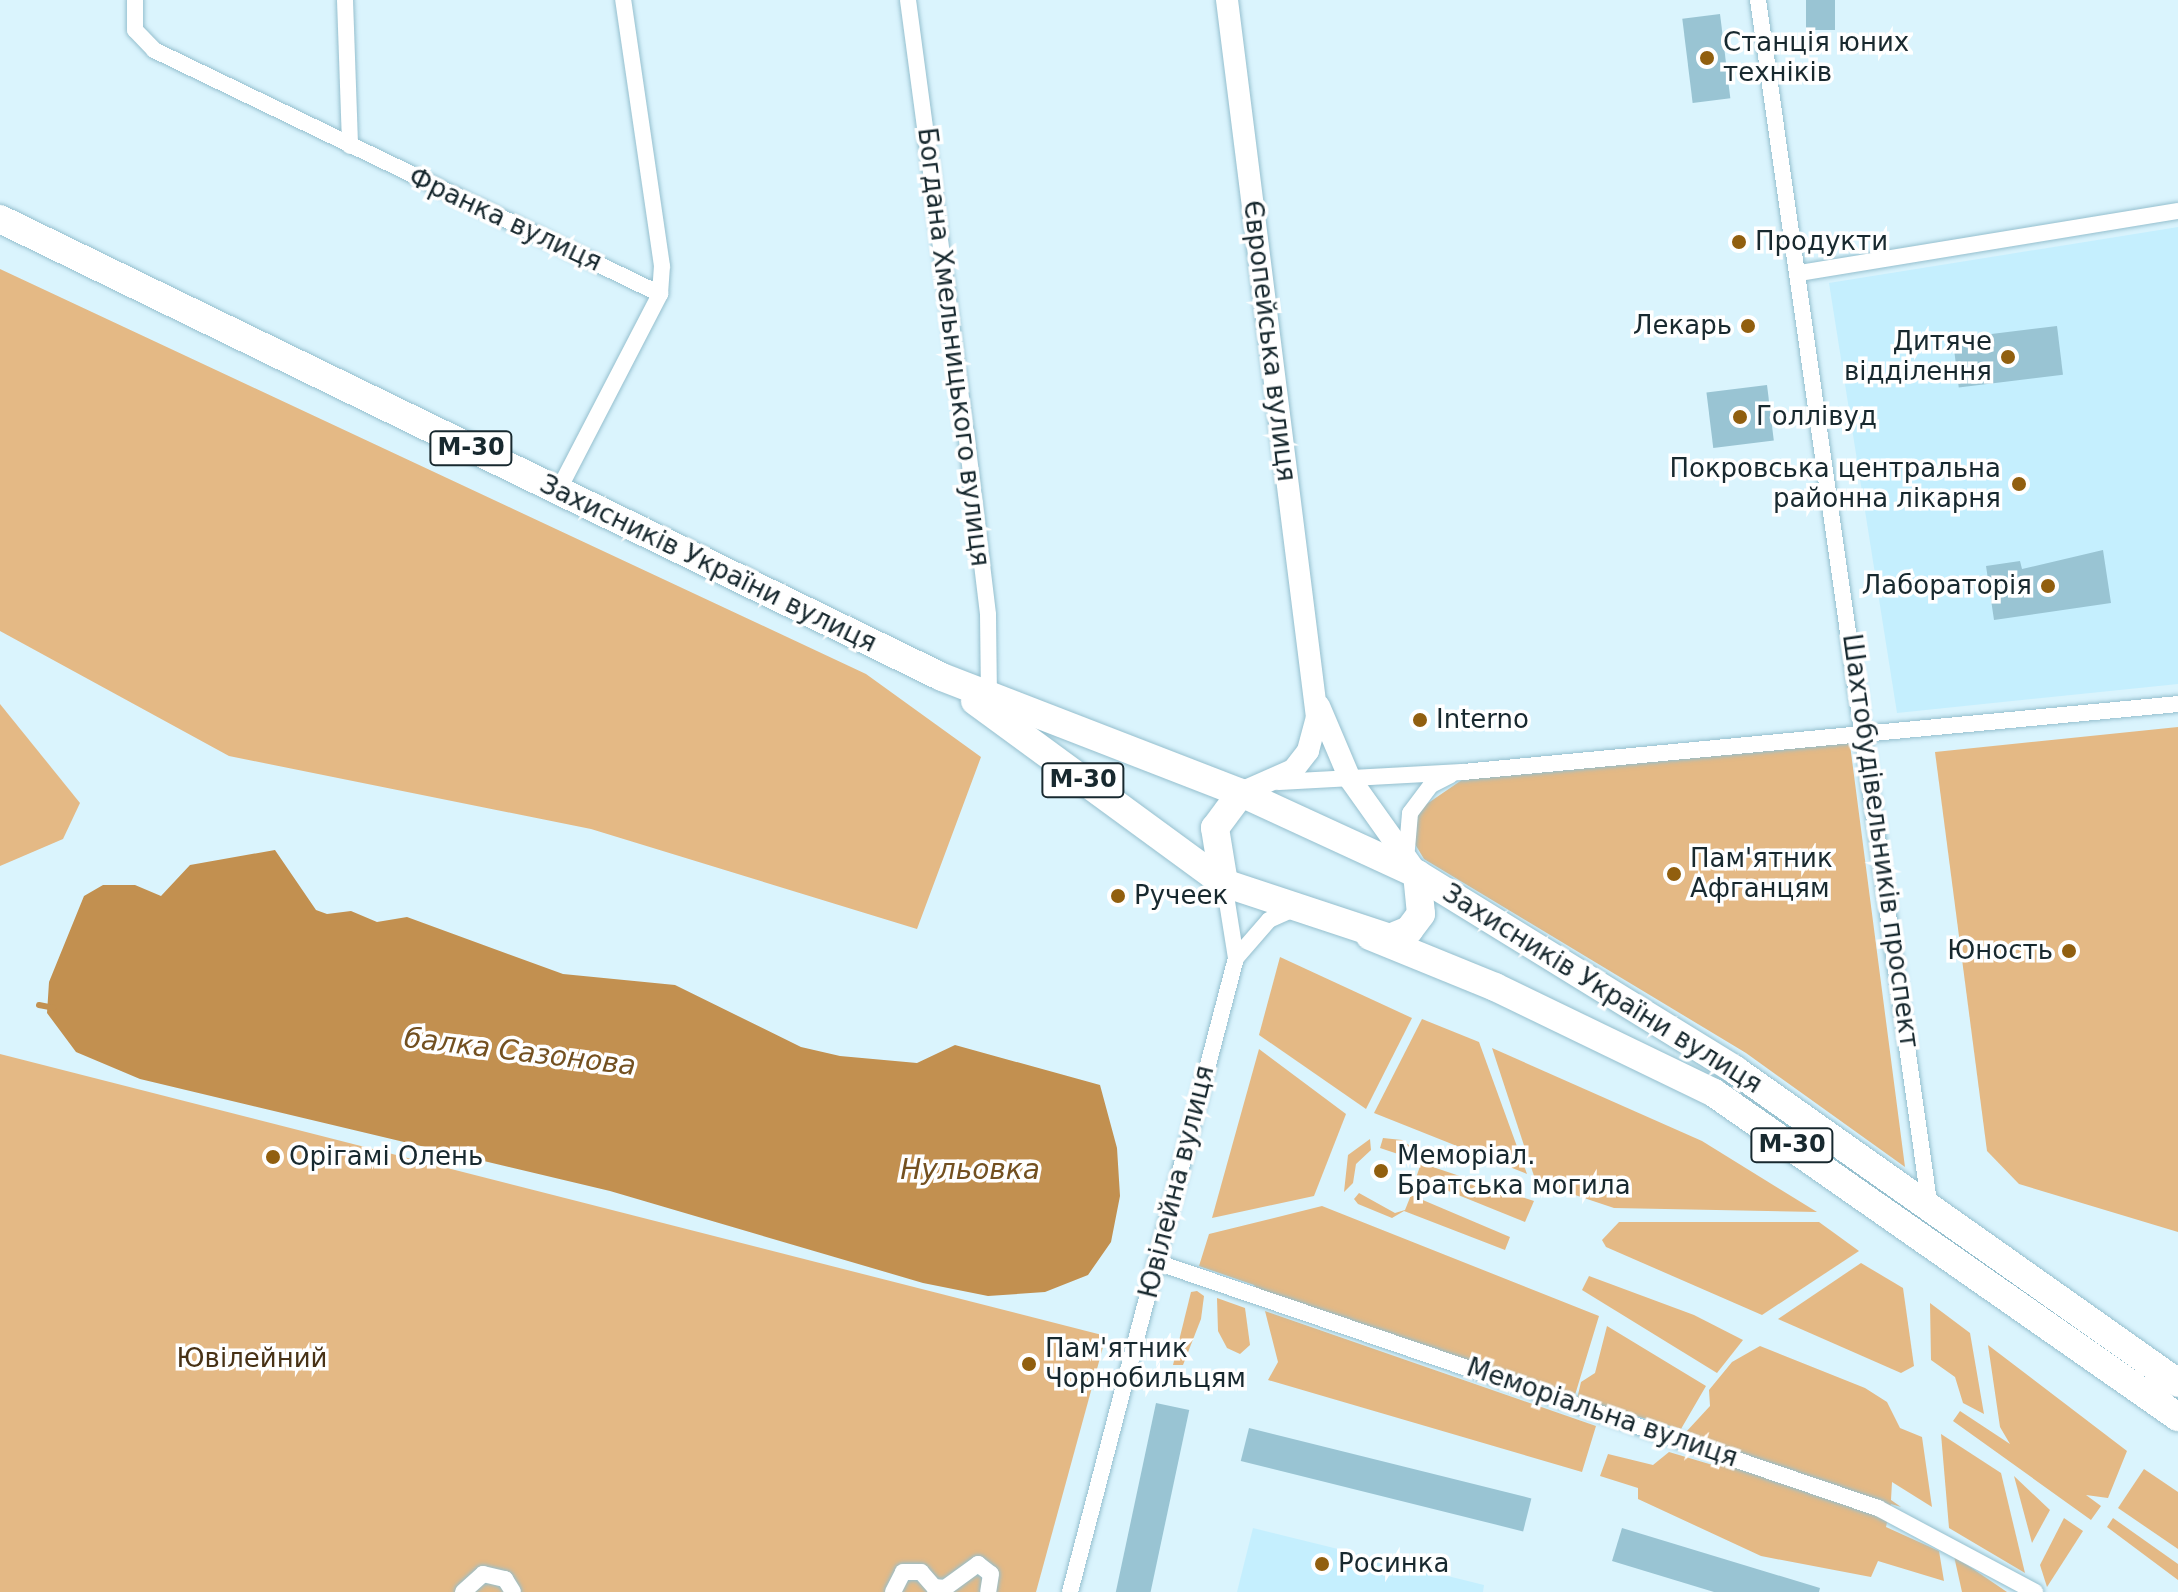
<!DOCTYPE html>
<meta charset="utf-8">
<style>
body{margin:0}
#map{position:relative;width:2178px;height:1592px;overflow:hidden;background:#daf4fd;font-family:"DejaVu Sans",sans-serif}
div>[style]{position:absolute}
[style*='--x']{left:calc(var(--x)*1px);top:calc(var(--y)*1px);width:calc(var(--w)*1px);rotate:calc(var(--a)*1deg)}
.built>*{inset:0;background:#c5effe}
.green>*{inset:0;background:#e4b985}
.water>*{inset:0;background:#c29050}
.stream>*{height:6px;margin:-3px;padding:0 3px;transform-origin:3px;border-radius:3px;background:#c29050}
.building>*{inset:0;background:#99c4d3;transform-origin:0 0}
.roads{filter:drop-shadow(0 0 2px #95bfce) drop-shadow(0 0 2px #95bfce)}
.street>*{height:16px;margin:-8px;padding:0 8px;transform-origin:8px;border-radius:8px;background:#fff}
.secondary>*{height:22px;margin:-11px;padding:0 11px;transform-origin:11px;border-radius:11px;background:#fff}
.highway>*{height:28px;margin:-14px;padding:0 14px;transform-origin:14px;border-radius:14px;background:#fff}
.dots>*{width:22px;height:22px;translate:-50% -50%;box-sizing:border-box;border:4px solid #fff;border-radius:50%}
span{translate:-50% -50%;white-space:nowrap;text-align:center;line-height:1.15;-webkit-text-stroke:7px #fff;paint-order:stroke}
.shield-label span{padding:2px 6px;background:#fff;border:2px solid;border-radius:6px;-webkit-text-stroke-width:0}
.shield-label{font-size:24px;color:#18292f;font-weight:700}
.poi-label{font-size:26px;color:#18292f}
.left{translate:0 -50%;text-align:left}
.right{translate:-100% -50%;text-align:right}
.street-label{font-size:26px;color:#18292f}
.park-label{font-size:26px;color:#483216}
.water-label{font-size:28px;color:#735020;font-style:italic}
</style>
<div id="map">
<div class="built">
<i style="clip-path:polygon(2178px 227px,2178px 684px,1897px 713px,1829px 283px)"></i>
<i style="clip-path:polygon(1253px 1528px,1484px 1585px,1483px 1592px,1237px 1592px)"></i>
</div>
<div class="green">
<i style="clip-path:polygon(0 269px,866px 674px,981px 757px,917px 929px,591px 829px,229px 756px,0 631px)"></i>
<i style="clip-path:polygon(0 704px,80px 803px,63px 839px,0 866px)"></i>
<i style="clip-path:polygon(2178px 727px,2178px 1232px,2019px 1184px,1987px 1151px,1935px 752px)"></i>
<i style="clip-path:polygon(1849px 737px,1905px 1167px,1746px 1053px,1424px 859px,1412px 839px,1418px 810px,1472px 773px)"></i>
<i style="clip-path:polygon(1280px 957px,1412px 1018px,1366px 1109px,1259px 1035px)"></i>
<i style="clip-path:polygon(1422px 1019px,1479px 1042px,1527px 1174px,1374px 1113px)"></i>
<i style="clip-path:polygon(1492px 1048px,1702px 1141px,1817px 1212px,1614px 1208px,1536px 1182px)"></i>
<i style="clip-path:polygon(1259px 1049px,1346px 1114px,1314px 1196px,1212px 1218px)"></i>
<i style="clip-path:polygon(0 1054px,1106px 1336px,1036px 1592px,0 1592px)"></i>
<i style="clip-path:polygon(1383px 1138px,1402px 1140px,1440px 1168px,1380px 1148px)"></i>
<i style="clip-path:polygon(1370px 1139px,1371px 1150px,1356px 1164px,1353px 1183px,1344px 1192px,1348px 1155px)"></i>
<i style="clip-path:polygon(1421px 1163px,1534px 1201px,1525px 1222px,1416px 1178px)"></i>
<i style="clip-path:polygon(1359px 1193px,1395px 1213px,1405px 1210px,1411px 1195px,1510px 1237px,1505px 1250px,1404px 1211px,1392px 1218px,1358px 1204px,1354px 1199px)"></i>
<i style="clip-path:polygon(1322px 1206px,1599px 1316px,1575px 1395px,1258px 1293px,1254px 1285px,1199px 1266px,1209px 1234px)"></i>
<i style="clip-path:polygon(1619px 1222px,1819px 1222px,1859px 1251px,1762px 1315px,1606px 1247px,1602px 1240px)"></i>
<i style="clip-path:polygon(1861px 1263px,1903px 1288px,1914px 1366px,1901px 1373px,1778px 1319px)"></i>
<i style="clip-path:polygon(1589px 1276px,1694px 1315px,1743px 1340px,1717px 1373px,1582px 1290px)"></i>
<i style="clip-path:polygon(1197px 1291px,1204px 1296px,1201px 1319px,1183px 1365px,1173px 1365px,1191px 1292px)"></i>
<i style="clip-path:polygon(1217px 1298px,1245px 1308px,1250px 1345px,1240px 1354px,1227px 1348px,1218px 1331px)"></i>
<i style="clip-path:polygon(1930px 1303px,1970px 1333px,1984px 1414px,1963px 1403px,1955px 1377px,1931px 1360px)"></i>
<i style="clip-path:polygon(1265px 1311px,1596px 1426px,1582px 1472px,1268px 1380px,1278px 1362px)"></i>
<i style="clip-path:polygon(1607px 1326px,1706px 1386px,1681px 1429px,1577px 1399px,1581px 1382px,1595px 1373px)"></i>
<i style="clip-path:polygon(1988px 1345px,2127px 1451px,2108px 1498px,2086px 1495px,2101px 1506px,2091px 1520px,1953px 1421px,1960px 1411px,2010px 1444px,2000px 1427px)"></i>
<i style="clip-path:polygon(1760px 1346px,1865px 1388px,1887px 1402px,1900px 1428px,1922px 1437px,1932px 1507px,1892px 1482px,1891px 1500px,1901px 1507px,1891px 1504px,1886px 1527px,1939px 1551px,1944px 1581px,1878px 1561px,1871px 1577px,1761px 1556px,1638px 1499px,1638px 1488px,1600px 1476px,1608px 1454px,1653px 1465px,1669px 1452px,1716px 1466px,1717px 1445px,1686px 1432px,1710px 1406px,1709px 1390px,1732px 1362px)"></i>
<i style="clip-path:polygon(1941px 1434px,2001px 1473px,2025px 1573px,1949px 1528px)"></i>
<i style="clip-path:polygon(2144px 1469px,2178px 1492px,2178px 1549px,2118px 1508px)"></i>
<i style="clip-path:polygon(2014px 1476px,2050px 1510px,2032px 1543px)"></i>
<i style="clip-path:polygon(2064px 1518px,2083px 1531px,2047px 1587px,2040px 1565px)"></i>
<i style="clip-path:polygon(2113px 1518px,2178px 1564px,2178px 1580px,2107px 1527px)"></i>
<i style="clip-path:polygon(1954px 1556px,2007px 1592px,1962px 1592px)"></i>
</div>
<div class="water">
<i style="clip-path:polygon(275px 850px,316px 910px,327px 914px,351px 911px,377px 922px,407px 917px,563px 974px,675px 985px,801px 1047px,840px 1056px,917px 1063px,955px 1045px,1100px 1085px,1117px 1148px,1120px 1196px,1111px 1242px,1088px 1275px,1045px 1292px,988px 1296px,923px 1283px,610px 1191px,140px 1079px,76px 1052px,47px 1013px,49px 982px,84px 896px,103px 885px,135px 885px,161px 896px,190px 865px)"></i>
</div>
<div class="stream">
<i style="--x:39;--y:1005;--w:15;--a:11"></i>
</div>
<div class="building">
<i style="left:1806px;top:0;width:29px;height:30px"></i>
<i style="left:1720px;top:14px;width:85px;height:38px;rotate:83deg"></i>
<i style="left:2057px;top:326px;width:49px;height:105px;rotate:83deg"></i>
<i style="left:1767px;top:385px;width:56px;height:61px;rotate:83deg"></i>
<i style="clip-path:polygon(2103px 550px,2111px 603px,1994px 620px,1986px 566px,2020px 561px,2022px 569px)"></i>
<i style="left:1156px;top:1403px;width:34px;height:195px;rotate:12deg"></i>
<i style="left:1249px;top:1428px;width:291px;height:34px;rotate:14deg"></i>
<i style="clip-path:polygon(1622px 1528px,1820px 1588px,1819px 1592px,1714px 1592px,1612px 1561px)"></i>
</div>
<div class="roads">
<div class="street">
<i style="--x:135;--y:0;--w:30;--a:90"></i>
<i style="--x:135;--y:30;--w:28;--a:46"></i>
<i style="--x:154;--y:50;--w:562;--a:25.74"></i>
<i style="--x:345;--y:0;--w:146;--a:88"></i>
<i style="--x:908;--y:0;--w:436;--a:82.4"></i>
<i style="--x:966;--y:432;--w:184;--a:83.1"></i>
<i style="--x:988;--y:615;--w:80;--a:89.3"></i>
<i style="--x:1758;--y:0;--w:1220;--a:81.9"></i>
<i style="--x:1799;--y:273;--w:384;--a:-9.3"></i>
<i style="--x:558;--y:491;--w:222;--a:-62.6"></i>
<i style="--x:660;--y:294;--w:28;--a:-86"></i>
<i style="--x:662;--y:266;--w:269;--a:-98.3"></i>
<i style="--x:1278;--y:782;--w:185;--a:-3.1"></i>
<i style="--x:1463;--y:772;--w:718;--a:-5.43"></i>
<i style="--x:1406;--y:860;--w:47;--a:-85.1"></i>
<i style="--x:1410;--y:813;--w:35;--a:-53"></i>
<i style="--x:1431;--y:785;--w:22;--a:-27"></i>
<i style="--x:1236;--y:958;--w:50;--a:-49"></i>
<i style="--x:1269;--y:920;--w:27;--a:-24"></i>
<i style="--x:1156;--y:1262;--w:763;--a:18.82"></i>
<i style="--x:1878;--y:1508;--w:178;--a:28.1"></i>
<i style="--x:463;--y:1592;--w:27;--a:-42"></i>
<i style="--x:483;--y:1574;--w:23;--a:13"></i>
<i style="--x:505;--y:1579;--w:15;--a:58"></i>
<i style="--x:893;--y:1592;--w:22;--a:-63"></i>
<i style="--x:903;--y:1572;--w:18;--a:0"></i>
<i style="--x:921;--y:1572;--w:20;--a:49"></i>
<i style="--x:934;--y:1587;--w:11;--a:5"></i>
<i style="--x:945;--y:1588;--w:41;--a:-36"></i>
<i style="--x:978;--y:1564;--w:16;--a:38"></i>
<i style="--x:991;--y:1574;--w:18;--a:99"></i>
<i style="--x:1070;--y:1592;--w:655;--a:-75.33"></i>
<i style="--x:1236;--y:958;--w:76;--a:-99.1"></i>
</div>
<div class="secondary">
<i style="--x:1227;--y:0;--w:723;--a:82.85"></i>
<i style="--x:1317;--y:717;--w:35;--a:105"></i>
<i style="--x:1308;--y:751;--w:24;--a:128"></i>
<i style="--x:1293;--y:770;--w:57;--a:156.1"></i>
<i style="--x:1319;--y:706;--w:79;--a:67"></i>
<i style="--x:1350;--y:779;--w:114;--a:54.6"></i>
</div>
<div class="highway">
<i style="--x:0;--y:219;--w:1047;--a:25.93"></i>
<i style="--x:942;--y:677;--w:321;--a:21.2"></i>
<i style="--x:1241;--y:793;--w:194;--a:24.7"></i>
<i style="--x:1417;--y:874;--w:374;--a:31.6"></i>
<i style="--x:1735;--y:1070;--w:542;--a:35.24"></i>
<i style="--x:975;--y:701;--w:308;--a:36.2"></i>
<i style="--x:1224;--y:883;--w:175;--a:18.3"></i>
<i style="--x:1390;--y:938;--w:21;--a:-23"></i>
<i style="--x:1409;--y:930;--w:20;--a:-53"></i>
<i style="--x:1421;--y:914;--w:40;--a:-95.7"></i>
<i style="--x:1224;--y:883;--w:56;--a:-99.3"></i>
<i style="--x:1215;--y:828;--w:44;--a:-53.4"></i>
<i style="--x:1370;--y:936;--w:135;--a:22.2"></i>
<i style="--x:1495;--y:987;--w:243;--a:25.8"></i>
<i style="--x:1714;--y:1093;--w:566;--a:34.93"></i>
</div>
</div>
<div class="dots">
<i style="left:1707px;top:58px;background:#915f0f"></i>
<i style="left:1739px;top:242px;background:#915f0f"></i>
<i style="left:1748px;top:326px;background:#915f0f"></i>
<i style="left:2008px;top:357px;background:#915f0f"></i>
<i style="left:1740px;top:417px;background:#915f0f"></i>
<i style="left:2019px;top:484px;background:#915f0f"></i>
<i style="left:2048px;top:586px;background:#915f0f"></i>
<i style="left:1420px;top:720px;background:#915f0f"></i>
<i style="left:1674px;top:874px;background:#915f0f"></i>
<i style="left:1118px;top:896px;background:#915f0f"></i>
<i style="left:2069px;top:951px;background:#915f0f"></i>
<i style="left:273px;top:1157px;background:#915f0f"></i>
<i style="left:1381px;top:1171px;background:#915f0f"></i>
<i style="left:1029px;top:1364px;background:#915f0f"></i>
<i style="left:1322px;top:1564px;background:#915f0f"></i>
</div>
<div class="shield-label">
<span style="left:471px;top:448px">М-30</span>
<span style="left:1083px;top:780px">М-30</span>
<span style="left:1792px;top:1145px">М-30</span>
</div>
<div class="poi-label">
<span class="left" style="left:1723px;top:58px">Станція юних<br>техніків</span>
<span class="left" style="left:1755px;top:242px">Продукти</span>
<span class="right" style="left:1732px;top:326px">Лекарь</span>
<span class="right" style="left:1992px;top:357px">Дитяче<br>відділення</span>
<span class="left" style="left:1756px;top:417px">Голлівуд</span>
<span class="right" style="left:2001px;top:484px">Покровська центральна<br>районна лікарня</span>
<span class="right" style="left:2032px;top:586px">Лабораторія</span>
<span class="left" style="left:1436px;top:720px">Interno</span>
<span class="left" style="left:1690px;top:874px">Пам'ятник<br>Афганцям</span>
<span class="left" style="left:1134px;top:896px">Ручеек</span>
<span class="right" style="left:2053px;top:951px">Юность</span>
<span class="left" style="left:1397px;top:1171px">Меморіал.<br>Братська могила</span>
<span class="left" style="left:289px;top:1157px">Орігамі Олень</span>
<span class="left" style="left:1045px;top:1364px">Пам'ятник<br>Чорнобильцям</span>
<span class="left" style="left:1338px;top:1564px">Росинка</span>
</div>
<div class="street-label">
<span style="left:505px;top:220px;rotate:25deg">Франка вулиця</span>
<span style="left:1269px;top:341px;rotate:83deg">Європейська вулиця</span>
<span style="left:953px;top:347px;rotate:83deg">Богдана Хмельницького вулиця</span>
<span style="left:708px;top:564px;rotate:26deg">Захисників України вулиця</span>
<span style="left:1880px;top:841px;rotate:82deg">Шахтобудівельників проспект</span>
<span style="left:1602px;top:989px;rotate:32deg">Захисників України вулиця</span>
<span style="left:1177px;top:1182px;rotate:-76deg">Ювілейна вулиця</span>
<span style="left:1602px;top:1413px;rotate:19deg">Меморіальна вулиця</span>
</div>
<div class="park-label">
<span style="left:252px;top:1359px">Ювілейний</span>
</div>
<div class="water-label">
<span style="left:520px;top:1052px;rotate:7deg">балка Сазонова</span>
<span style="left:970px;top:1170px">Нульовка</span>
</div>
</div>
